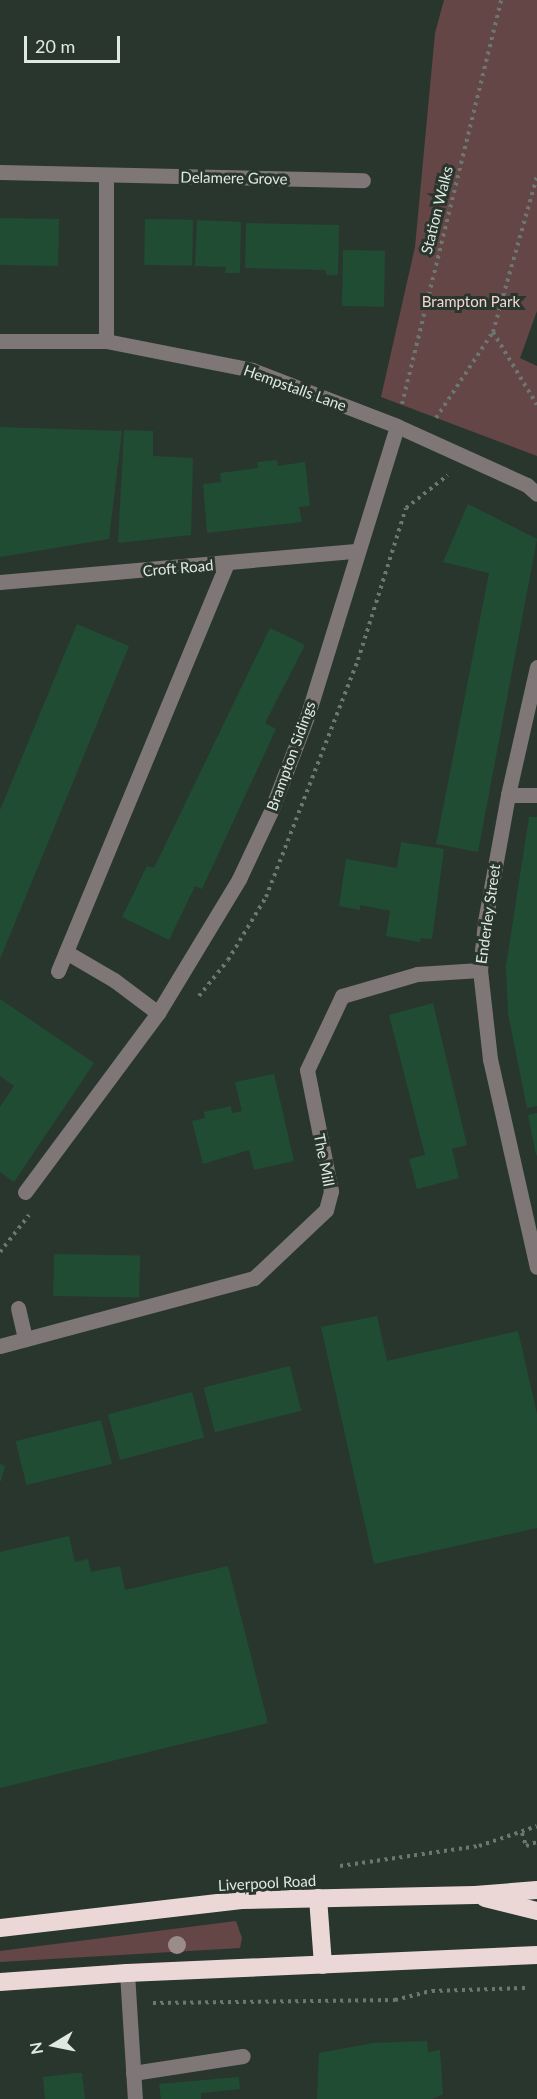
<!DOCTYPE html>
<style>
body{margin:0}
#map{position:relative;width:537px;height:2099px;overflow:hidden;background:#29362d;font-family:Lato,sans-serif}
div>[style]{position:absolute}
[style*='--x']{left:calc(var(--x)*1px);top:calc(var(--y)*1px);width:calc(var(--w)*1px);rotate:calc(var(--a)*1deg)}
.green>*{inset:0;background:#654646}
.building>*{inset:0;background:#204c33;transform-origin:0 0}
.path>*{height:4px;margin-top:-2px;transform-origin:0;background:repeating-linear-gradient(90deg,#6b776f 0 3px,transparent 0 7.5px)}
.minor>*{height:15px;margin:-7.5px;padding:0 7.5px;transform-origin:7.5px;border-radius:7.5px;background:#7f7777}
.highway>*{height:18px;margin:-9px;padding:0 9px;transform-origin:9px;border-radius:9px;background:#ebd7d6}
.trees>*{width:18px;height:18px;margin:-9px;border-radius:50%;background:#9a8d89}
span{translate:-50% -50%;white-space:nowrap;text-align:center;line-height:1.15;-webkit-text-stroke:6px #29362d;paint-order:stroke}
.street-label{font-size:15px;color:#e0e8e2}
.park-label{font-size:15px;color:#f7d5d4}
.north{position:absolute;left:24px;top:2015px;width:60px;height:60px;-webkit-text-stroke:4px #29362d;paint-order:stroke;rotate:260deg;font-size:16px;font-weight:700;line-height:24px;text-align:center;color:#e0e8e2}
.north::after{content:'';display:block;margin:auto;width:21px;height:27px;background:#e0e8e2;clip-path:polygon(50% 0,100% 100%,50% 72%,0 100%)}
.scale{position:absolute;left:24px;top:36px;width:96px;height:27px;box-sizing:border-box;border:3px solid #e0e8e2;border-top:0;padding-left:8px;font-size:18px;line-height:21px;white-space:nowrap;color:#e0e8e2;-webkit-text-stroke:4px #29362d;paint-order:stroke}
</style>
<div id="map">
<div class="green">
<i style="clip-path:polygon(444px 0,537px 0,537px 311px,520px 358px,537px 366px,537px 456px,381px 397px,415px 247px,435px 33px)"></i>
<i style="clip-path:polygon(236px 1921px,242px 1938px,240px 1948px,0 1962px,0 1951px)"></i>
</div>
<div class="building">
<i style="left:0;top:218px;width:59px;height:47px;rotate:1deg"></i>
<i style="left:145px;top:219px;width:48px;height:46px;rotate:1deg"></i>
<i style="clip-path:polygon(197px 220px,241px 222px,240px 273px,225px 273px,226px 267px,195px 266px)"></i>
<i style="clip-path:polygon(246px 223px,339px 225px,338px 275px,326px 275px,326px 270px,245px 268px)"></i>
<i style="left:343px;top:250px;width:42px;height:56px;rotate:1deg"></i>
<i style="clip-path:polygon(0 427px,122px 431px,109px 539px,0 557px)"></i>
<i style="clip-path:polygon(124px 430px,153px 431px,153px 456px,193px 458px,191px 535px,118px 543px)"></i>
<i style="clip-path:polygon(277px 460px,278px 466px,305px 462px,310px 506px,299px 507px,302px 522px,207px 533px,203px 484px,221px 482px,220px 473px,258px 468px,257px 462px)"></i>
<i style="clip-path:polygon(468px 504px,537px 539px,478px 852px,436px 844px,489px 573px,443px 562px)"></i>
<i style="clip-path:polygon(77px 624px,129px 646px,0 959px,0 810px)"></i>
<i style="clip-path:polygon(270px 628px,305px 645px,265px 723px,276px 729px,202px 889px,195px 886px,169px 940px,122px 917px,147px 866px,154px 868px)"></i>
<i style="clip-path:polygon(529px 817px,537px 817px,537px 1106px,527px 1108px,508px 1013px,506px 966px)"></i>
<i style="clip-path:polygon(401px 842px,444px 849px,432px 939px,421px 938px,420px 942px,386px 936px,390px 911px,360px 905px,360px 910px,339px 906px,346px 859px,397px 868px)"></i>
<i style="clip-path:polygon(0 999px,94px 1063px,14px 1182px,0 1172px,0 1107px,14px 1086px,0 1076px)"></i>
<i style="clip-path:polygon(433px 1003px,467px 1145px,452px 1149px,459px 1178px,417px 1189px,409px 1159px,425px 1155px,389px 1015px)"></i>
<i style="clip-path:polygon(274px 1074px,294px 1161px,254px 1170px,249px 1150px,203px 1164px,192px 1121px,205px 1118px,204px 1112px,231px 1106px,232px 1113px,242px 1111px,235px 1082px)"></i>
<i style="clip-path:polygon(537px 1113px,537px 1155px,536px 1155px,528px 1115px)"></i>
<i style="left:54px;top:1254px;width:86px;height:42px;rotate:1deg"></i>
<i style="clip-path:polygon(377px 1316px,387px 1361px,518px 1331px,537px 1414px,537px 1528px,374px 1564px,321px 1327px)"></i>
<i style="left:290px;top:1366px;width:46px;height:89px;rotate:76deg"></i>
<i style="left:192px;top:1392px;width:47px;height:87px;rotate:75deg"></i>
<i style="left:101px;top:1420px;width:45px;height:88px;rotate:76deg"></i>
<i style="clip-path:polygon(0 1464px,5px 1466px,1px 1481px,0 1481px)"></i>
<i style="clip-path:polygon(69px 1536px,75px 1562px,88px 1559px,91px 1572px,120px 1566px,125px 1590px,228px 1566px,268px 1723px,0 1788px,0 1552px)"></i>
<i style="clip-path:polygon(427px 2041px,428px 2052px,440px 2050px,443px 2094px,432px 2099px,317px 2099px,319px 2053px,373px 2043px)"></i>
<i style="clip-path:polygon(76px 2073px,82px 2073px,85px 2099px,45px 2099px,43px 2077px)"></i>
<i style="clip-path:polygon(239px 2077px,240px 2089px,201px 2093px,201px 2099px,161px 2099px,159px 2084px)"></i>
</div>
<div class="path">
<i style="--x:493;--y:332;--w:85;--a:58.9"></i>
<i style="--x:402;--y:404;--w:416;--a:-76.2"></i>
<i style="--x:436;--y:418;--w:103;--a:-56.5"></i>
<i style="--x:493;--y:332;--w:161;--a:-74.2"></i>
<i style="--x:199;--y:996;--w:46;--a:-51.1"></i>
<i style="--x:228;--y:960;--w:74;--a:-58.9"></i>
<i style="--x:266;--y:897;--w:254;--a:-68.8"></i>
<i style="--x:358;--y:660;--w:159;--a:-72.5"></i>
<i style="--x:406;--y:508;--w:53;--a:-38.2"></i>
<i style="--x:0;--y:1252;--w:47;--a:-51.9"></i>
<i style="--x:522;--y:1833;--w:14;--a:73"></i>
<i style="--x:526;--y:1846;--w:12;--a:-20"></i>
<i style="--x:340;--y:1866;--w:140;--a:-8.2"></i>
<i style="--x:479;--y:1846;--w:61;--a:-19"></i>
<i style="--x:153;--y:2003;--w:242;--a:-0.7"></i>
<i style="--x:395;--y:2000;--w:38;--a:-14"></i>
<i style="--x:432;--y:1991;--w:93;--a:-1.8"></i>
</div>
<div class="minor">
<i style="--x:0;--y:172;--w:363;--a:1.3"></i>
<i style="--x:0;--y:341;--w:106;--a:0"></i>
<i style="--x:106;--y:341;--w:149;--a:11.2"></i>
<i style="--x:252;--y:370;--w:155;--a:21.1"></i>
<i style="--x:397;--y:426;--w:143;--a:24.4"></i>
<i style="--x:527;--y:485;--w:13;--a:42"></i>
<i style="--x:106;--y:341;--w:166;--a:-90"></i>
<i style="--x:0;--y:582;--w:357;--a:-5"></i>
<i style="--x:537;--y:667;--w:131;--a:102.8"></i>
<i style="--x:508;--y:795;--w:129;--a:100.3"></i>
<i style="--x:485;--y:922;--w:48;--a:95.9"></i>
<i style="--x:480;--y:970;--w:90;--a:83.6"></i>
<i style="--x:490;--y:1059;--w:213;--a:77.3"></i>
<i style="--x:508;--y:795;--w:29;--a:0"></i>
<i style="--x:66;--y:952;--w:56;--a:30.3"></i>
<i style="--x:114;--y:980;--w:55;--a:36.9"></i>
<i style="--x:58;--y:971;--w:442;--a:-67.5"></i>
<i style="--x:25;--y:1192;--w:223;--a:-53.4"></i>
<i style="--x:158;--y:1013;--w:157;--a:-58.8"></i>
<i style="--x:239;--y:879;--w:75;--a:-64.8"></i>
<i style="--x:271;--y:811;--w:104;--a:-69.1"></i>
<i style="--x:308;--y:714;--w:301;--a:-72.8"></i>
<i style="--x:18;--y:1308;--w:32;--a:77"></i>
<i style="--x:0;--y:1346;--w:263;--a:-15"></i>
<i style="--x:254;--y:1278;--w:99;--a:-43.4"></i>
<i style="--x:326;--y:1210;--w:20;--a:-75"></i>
<i style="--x:331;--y:1191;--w:123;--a:-101.2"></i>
<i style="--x:307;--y:1070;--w:82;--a:-64.7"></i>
<i style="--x:342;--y:996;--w:78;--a:-16.3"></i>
<i style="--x:417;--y:974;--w:63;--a:-3.6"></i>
<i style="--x:127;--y:1973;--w:126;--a:86.4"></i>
<i style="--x:133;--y:2073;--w:111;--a:-8.8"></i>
</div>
<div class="highway">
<i style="--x:318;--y:1898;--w:67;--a:85.7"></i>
<i style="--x:485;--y:1898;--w:54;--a:14"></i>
<i style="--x:0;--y:1928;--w:243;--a:-6.6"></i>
<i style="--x:241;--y:1900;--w:234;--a:-1.2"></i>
<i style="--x:475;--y:1895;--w:62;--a:-4.6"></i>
<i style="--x:0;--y:1982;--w:127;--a:-4.1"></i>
<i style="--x:127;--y:1973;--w:410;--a:-2.5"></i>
</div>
<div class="trees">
<i style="left:177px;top:1945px"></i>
</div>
<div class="street-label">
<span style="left:234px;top:178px;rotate:1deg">Delamere Grove</span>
<span style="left:437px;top:210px;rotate:-76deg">Station Walks</span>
<span style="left:295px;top:388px;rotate:20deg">Hempstalls Lane</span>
<span style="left:178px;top:568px;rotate:-5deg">Croft Road</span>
<span style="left:291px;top:756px;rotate:-70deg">Brampton Sidings</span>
<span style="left:488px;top:914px;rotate:-82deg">Enderley Street</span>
<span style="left:324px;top:1160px;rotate:79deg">The Mill</span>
<span style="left:267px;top:1883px;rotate:-3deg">Liverpool Road</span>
</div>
<div class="park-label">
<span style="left:471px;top:302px">Brampton Park</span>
</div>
<div class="north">N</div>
<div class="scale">20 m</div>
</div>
